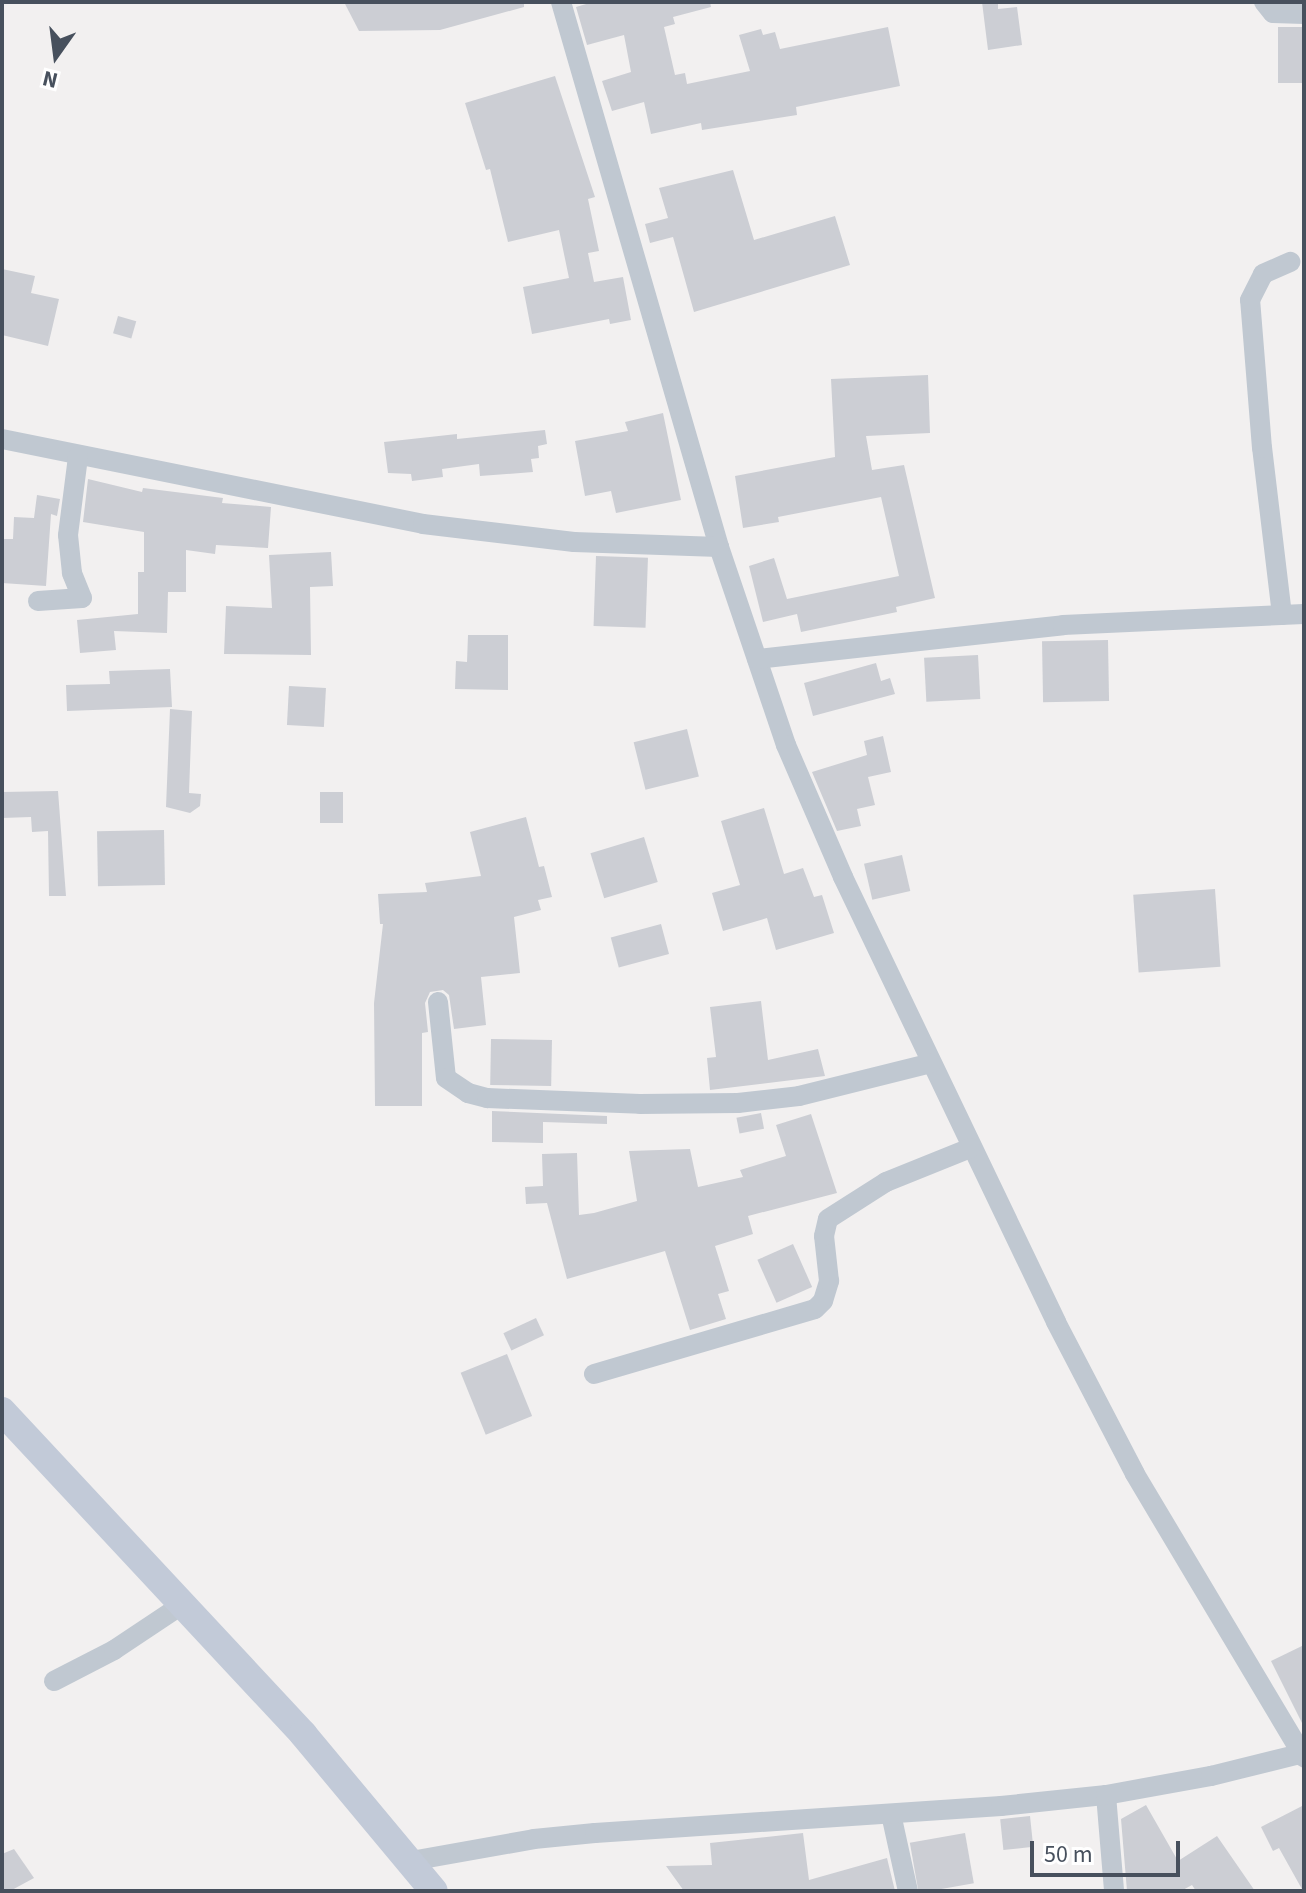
<!DOCTYPE html>
<style>
body{margin:0}
#map{position:relative;width:1306px;height:1893px;overflow:hidden;background:#f2f0f0;font-family:"Source Sans 3",sans-serif}
div>[style]{position:absolute}
[style*='--x']{left:calc(var(--x)*1px);top:calc(var(--y)*1px);width:calc(var(--w)*1px);rotate:calc(var(--a)*1deg)}
.building>*{inset:0;background:#ccced4;transform-origin:0 0}
.minor>*{height:20px;margin:-10px;padding:0 10px;transform-origin:10px;border-radius:10px;background:#c0c8d1}
.secondary>*{height:28px;margin:-14px;padding:0 14px;transform-origin:14px;border-radius:14px;background:#c2cad8}
span{translate:-50% -50%;white-space:nowrap;text-align:center;line-height:1.15;-webkit-text-stroke:8px #fff;paint-order:stroke}
.frame{position:absolute;inset:0;border:4px solid #47505d;pointer-events:none}
.north{position:absolute;left:16px;top:16px;width:80px;height:80px;-webkit-text-stroke:6px #fff;paint-order:stroke;rotate:194deg;font-size:22px;font-weight:700;line-height:32px;text-align:center;color:#47505d}
.north::after{content:'';display:block;margin:auto;width:28px;height:36px;background:#47505d;clip-path:polygon(50% 0,100% 100%,50% 72%,0 100%)}
.scale{position:absolute;left:1030px;top:1841px;width:150px;height:36px;box-sizing:border-box;border:4px solid #47505d;border-top:0;padding-left:10px;font-size:24px;line-height:28px;white-space:nowrap;color:#47505d;-webkit-text-stroke:6px #fff;paint-order:stroke}
</style>
<div id="map">
<div class="building">
<i style="clip-path:polygon(344px 2px,524px 2px,524px 7px,440px 30px,359px 31px)"></i>
<i style="clip-path:polygon(593px 2px,710px 2px,711px 7px,673px 17px,675px 24px,664px 27px,675px 75px,685px 73px,687px 84px,750px 71px,739px 35px,761px 29px,763px 35px,775px 32px,780px 49px,888px 27px,900px 86px,796px 107px,797px 115px,702px 130px,701px 123px,651px 134px,644px 102px,612px 111px,602px 81px,631px 72px,624px 35px,587px 45px,576px 7px)"></i>
<i style="clip-path:polygon(982px 2px,998px 2px,998px 9px,1017px 7px,1022px 45px,988px 50px)"></i>
<i style="left:1304px;top:27px;width:56px;height:26px;rotate:90deg"></i>
<i style="clip-path:polygon(555px 76px,595px 197px,588px 199px,599px 251px,588px 253px,594px 282px,623px 277px,631px 320px,610px 324px,609px 319px,532px 334px,523px 287px,569px 278px,559px 230px,508px 242px,490px 169px,486px 170px,465px 103px)"></i>
<i style="clip-path:polygon(733px 170px,754px 240px,835px 216px,850px 265px,694px 312px,673px 237px,650px 243px,645px 224px,668px 218px,659px 188px)"></i>
<i style="clip-path:polygon(2px 269px,35px 276px,31px 293px,59px 299px,48px 346px,2px 335px)"></i>
<i style="left:118px;top:316px;width:19px;height:18px;rotate:16deg"></i>
<i style="clip-path:polygon(928px 375px,930px 433px,866px 436px,872px 470px,904px 465px,935px 598px,896px 607px,897px 612px,801px 632px,797px 614px,763px 622px,749px 566px,774px 558px,787px 599px,899px 576px,881px 497px,778px 517px,779px 522px,743px 528px,735px 476px,835px 457px,831px 379px)"></i>
<i style="clip-path:polygon(663px 413px,681px 500px,616px 513px,611px 491px,585px 496px,575px 441px,628px 431px,625px 422px)"></i>
<i style="clip-path:polygon(545px 430px,547px 444px,538px 446px,539px 458px,531px 459px,533px 472px,480px 476px,479px 464px,442px 469px,443px 477px,412px 481px,411px 474px,388px 473px,384px 442px,457px 434px,457px 439px)"></i>
<i style="clip-path:polygon(88px 479px,142px 492px,143px 488px,223px 498px,222px 503px,271px 507px,268px 548px,216px 545px,215px 554px,186px 550px,186px 592px,168px 592px,167px 633px,114px 631px,116px 650px,80px 653px,77px 620px,138px 614px,138px 572px,144px 572px,144px 532px,83px 522px)"></i>
<i style="clip-path:polygon(37px 495px,60px 499px,57px 516px,51px 514px,46px 586px,2px 583px,2px 539px,13px 539px,14px 517px,34px 518px)"></i>
<i style="clip-path:polygon(331px 552px,333px 586px,310px 587px,311px 655px,224px 654px,226px 606px,272px 608px,269px 555px)"></i>
<i style="left:596px;top:556px;width:52px;height:70px;rotate:2deg"></i>
<i style="clip-path:polygon(468px 635px,508px 635px,508px 690px,455px 689px,456px 661px,467px 662px)"></i>
<i style="left:1108px;top:640px;width:61px;height:66px;rotate:89deg"></i>
<i style="left:978px;top:655px;width:44px;height:54px;rotate:87deg"></i>
<i style="clip-path:polygon(876px 663px,881px 681px,890px 678px,895px 694px,813px 716px,804px 683px)"></i>
<i style="clip-path:polygon(170px 669px,172px 707px,67px 711px,66px 685px,110px 684px,109px 671px)"></i>
<i style="left:289px;top:686px;width:37px;height:39px;rotate:3deg"></i>
<i style="clip-path:polygon(170px 709px,192px 711px,189px 793px,201px 794px,200px 806px,190px 813px,166px 807px)"></i>
<i style="left:687px;top:729px;width:49px;height:55px;rotate:76deg"></i>
<i style="clip-path:polygon(883px 736px,891px 772px,868px 777px,875px 805px,857px 809px,861px 826px,837px 831px,812px 772px,867px 755px,864px 741px)"></i>
<i style="clip-path:polygon(58px 791px,66px 896px,49px 896px,48px 831px,32px 832px,31px 817px,2px 818px,2px 792px)"></i>
<i style="left:320px;top:792px;width:23px;height:31px"></i>
<i style="clip-path:polygon(764px 808px,784px 874px,803px 868px,814px 897px,822px 895px,834px 933px,776px 950px,767px 918px,723px 931px,712px 893px,740px 885px,721px 821px)"></i>
<i style="clip-path:polygon(526px 817px,539px 867px,544px 866px,552px 897px,538px 900px,541px 910px,514px 917px,520px 973px,481px 977px,486px 1025px,454px 1029px,449px 995px,443px 990px,430px 992px,425px 1003px,428px 1032px,422px 1033px,422px 1106px,375px 1106px,374px 1003px,383px 924px,380px 924px,378px 894px,427px 892px,425px 883px,481px 876px,470px 832px)"></i>
<i style="left:164px;top:830px;width:55px;height:67px;rotate:89deg"></i>
<i style="left:644px;top:837px;width:47px;height:56px;rotate:73deg"></i>
<i style="left:902px;top:855px;width:37px;height:39px;rotate:77deg"></i>
<i style="left:1215px;top:889px;width:78px;height:82px;rotate:86deg"></i>
<i style="left:661px;top:924px;width:31px;height:52px;rotate:75deg"></i>
<i style="clip-path:polygon(761px 1001px,768px 1060px,818px 1049px,825px 1076px,710px 1090px,707px 1058px,716px 1057px,710px 1007px)"></i>
<i style="left:491px;top:1039px;width:61px;height:46px;rotate:1deg"></i>
<i style="clip-path:polygon(492px 1111px,607px 1116px,607px 1124px,543px 1122px,543px 1143px,492px 1142px)"></i>
<i style="left:761px;top:1113px;width:16px;height:25px;rotate:79deg"></i>
<i style="clip-path:polygon(811px 1114px,837px 1193px,748px 1216px,753px 1234px,715px 1246px,729px 1291px,718px 1294px,726px 1319px,690px 1330px,665px 1251px,567px 1279px,547px 1203px,526px 1204px,525px 1187px,543px 1186px,542px 1154px,577px 1153px,579px 1215px,594px 1213px,637px 1201px,629px 1151px,690px 1149px,698px 1187px,743px 1177px,740px 1170px,786px 1156px,776px 1125px)"></i>
<i style="left:793px;top:1244px;width:47px;height:39px;rotate:66deg"></i>
<i style="left:536px;top:1318px;width:19px;height:36px;rotate:65deg"></i>
<i style="left:507px;top:1354px;width:67px;height:50px;rotate:68deg"></i>
<i style="clip-path:polygon(1304px 1645px,1304px 1727px,1271px 1661px)"></i>
<i style="clip-path:polygon(1146px 1805px,1178px 1861px,1217px 1836px,1255px 1891px,1196px 1891px,1192px 1885px,1181px 1891px,1127px 1891px,1121px 1819px)"></i>
<i style="clip-path:polygon(1304px 1805px,1304px 1891px,1303px 1891px,1279px 1848px,1273px 1851px,1261px 1827px)"></i>
<i style="left:1030px;top:1816px;width:31px;height:30px;rotate:84deg"></i>
<i style="clip-path:polygon(803px 1833px,809px 1880px,887px 1858px,895px 1891px,684px 1891px,666px 1866px,712px 1865px,710px 1843px)"></i>
<i style="left:965px;top:1833px;width:51px;height:56px;rotate:80deg"></i>
<i style="clip-path:polygon(14px 1849px,34px 1878px,10px 1891px,2px 1891px,2px 1854px)"></i>
</div>
<div class="minor">
<i style="--x:561;--y:2;--w:567;--a:73.83"></i>
<i style="--x:719;--y:547;--w:209;--a:71.3"></i>
<i style="--x:786;--y:745;--w:144;--a:66.6"></i>
<i style="--x:843;--y:877;--w:493;--a:64.4"></i>
<i style="--x:1056;--y:1322;--w:171;--a:62.5"></i>
<i style="--x:1135;--y:1474;--w:330;--a:59.2"></i>
<i style="--x:1264;--y:2;--w:14;--a:51"></i>
<i style="--x:1273;--y:13;--w:31;--a:2"></i>
<i style="--x:2;--y:439;--w:429;--a:11.4"></i>
<i style="--x:423;--y:524;--w:152;--a:6.8"></i>
<i style="--x:574;--y:542;--w:145;--a:2"></i>
<i style="--x:38;--y:601;--w:44;--a:-3.9"></i>
<i style="--x:82;--y:598;--w:27;--a:-112"></i>
<i style="--x:72;--y:573;--w:38;--a:-96"></i>
<i style="--x:68;--y:535;--w:79;--a:-82.7"></i>
<i style="--x:1282;--y:615;--w:168;--a:-96.8"></i>
<i style="--x:1262;--y:448;--w:148;--a:-94.6"></i>
<i style="--x:1250;--y:300;--w:29;--a:-63"></i>
<i style="--x:1263;--y:274;--w:30;--a:-24"></i>
<i style="--x:757;--y:659;--w:308;--a:-6.3"></i>
<i style="--x:1063;--y:625;--w:241;--a:-2.6"></i>
<i style="--x:438;--y:1002;--w:76;--a:84"></i>
<i style="--x:446;--y:1078;--w:27;--a:34"></i>
<i style="--x:468;--y:1093;--w:20;--a:15"></i>
<i style="--x:487;--y:1098;--w:153;--a:2.2"></i>
<i style="--x:640;--y:1104;--w:98;--a:-0.6"></i>
<i style="--x:738;--y:1103;--w:61;--a:-6.5"></i>
<i style="--x:799;--y:1096;--w:136;--a:-14"></i>
<i style="--x:594;--y:1374;--w:230;--a:-16.4"></i>
<i style="--x:815;--y:1309;--w:11;--a:-45"></i>
<i style="--x:823;--y:1301;--w:21;--a:-73"></i>
<i style="--x:829;--y:1281;--w:45;--a:-96.3"></i>
<i style="--x:824;--y:1236;--w:17;--a:-77"></i>
<i style="--x:828;--y:1219;--w:69;--a:-32.5"></i>
<i style="--x:886;--y:1182;--w:91;--a:-22"></i>
<i style="--x:54;--y:1681;--w:68;--a:-27.3"></i>
<i style="--x:114;--y:1650;--w:83;--a:-33.7"></i>
<i style="--x:1106;--y:1795;--w:96;--a:85.2"></i>
<i style="--x:891;--y:1814;--w:79;--a:77.6"></i>
<i style="--x:411;--y:1861;--w:125;--a:-10.1"></i>
<i style="--x:534;--y:1839;--w:61;--a:-5.6"></i>
<i style="--x:595;--y:1833;--w:407;--a:-3.8"></i>
<i style="--x:1001;--y:1806;--w:106;--a:-6"></i>
<i style="--x:1106;--y:1795;--w:107;--a:-10.3"></i>
<i style="--x:1211;--y:1776;--w:96;--a:-13.9"></i>
</div>
<div class="secondary">
<i style="--x:2;--y:1411;--w:442;--a:47"></i>
<i style="--x:303;--y:1734;--w:204;--a:50.2"></i>
</div>
<div class="frame"></div>
<div class="north">N</div>
<div class="scale">50 m</div>
</div>
